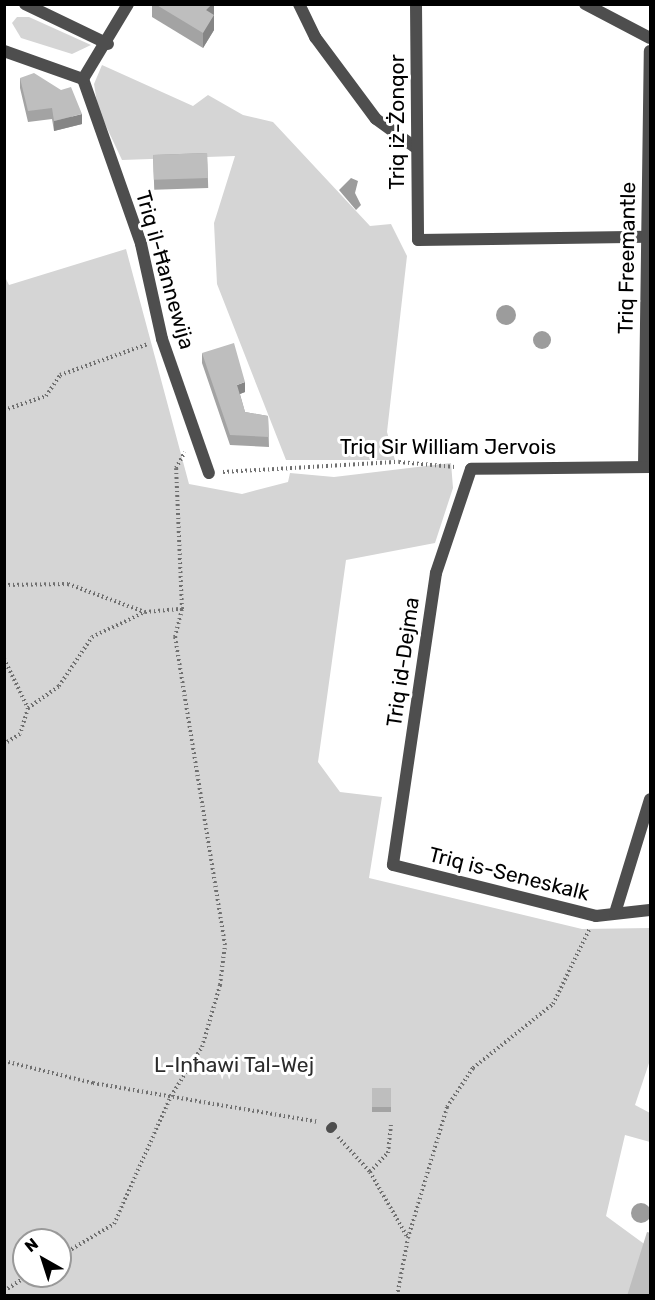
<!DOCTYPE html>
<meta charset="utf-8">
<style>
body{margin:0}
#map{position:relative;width:655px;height:1300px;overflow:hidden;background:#fff;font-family:Rubik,sans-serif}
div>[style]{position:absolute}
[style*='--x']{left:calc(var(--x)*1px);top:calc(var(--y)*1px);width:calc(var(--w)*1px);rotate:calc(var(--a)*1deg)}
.green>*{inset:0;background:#d5d5d5}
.water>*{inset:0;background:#9c9c9c}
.round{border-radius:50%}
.path>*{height:4px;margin-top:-2px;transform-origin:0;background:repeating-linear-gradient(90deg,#707070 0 1.5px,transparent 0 4.5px)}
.lane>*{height:9px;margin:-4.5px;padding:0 4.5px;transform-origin:4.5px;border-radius:4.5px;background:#4e4e4e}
.street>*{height:12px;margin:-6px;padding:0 6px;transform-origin:6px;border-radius:6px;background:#4e4e4e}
.wall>*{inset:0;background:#a3a3a3;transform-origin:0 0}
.shaded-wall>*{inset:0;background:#858585}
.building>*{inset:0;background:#bebebe;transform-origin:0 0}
span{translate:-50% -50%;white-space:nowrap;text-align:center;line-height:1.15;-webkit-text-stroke:6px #fff;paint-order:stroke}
.street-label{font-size:21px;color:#000}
.park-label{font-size:21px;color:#2c2c2c}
.frame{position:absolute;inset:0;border:6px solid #000;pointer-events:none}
.north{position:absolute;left:12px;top:1228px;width:60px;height:60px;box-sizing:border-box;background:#fff;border:2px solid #999;border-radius:50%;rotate:321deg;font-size:16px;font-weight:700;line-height:24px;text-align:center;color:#000}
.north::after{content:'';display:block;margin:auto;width:21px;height:27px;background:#000;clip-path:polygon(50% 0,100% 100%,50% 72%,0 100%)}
</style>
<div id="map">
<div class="green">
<i style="clip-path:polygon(17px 17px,29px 17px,91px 45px,72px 54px,21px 38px,12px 23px)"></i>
<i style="clip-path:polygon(102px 65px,193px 106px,208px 95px,243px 115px,273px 122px,370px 226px,391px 224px,407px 256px,387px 432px,395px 460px,286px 460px,217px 284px,214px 223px,235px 156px,122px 160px,98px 109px,94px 84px)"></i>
<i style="clip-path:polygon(evenodd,126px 249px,189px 484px,242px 494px,288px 482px,290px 473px,334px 477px,451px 463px,453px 488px,435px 543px,346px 560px,318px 762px,340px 792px,382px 797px,369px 878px,582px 929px,650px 928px,650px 1060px,635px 1105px,650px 1113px,650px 1142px,625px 1135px,606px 1216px,647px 1246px,632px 1295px,5px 1295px,4px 275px,9px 285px,126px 249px,24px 1240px,60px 1240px,60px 1276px,24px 1276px,24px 1240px)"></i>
</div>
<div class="water">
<i style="clip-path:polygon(351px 178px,358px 181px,355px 193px,361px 205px,356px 210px,339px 190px)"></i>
<i class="round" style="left:496px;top:305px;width:20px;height:20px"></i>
<i class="round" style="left:533px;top:331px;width:18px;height:18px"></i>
<i class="round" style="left:631px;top:1203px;width:20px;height:20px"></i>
</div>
<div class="path">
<i style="--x:4;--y:410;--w:44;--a:-18.4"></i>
<i style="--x:46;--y:396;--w:25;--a:-56"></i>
<i style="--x:60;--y:375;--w:93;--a:-19.4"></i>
<i style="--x:223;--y:472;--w:176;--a:-3.3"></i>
<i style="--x:399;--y:462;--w:56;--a:5.1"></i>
<i style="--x:4;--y:585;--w:64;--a:-0.9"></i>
<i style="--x:68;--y:584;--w:82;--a:20"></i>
<i style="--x:145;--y:612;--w:37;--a:-5"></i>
<i style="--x:4;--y:659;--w:55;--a:63.9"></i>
<i style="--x:28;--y:708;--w:27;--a:107"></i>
<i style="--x:20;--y:734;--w:19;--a:148"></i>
<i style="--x:28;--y:708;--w:38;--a:-35"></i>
<i style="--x:59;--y:686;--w:59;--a:-56"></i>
<i style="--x:92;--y:637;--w:59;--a:-25.3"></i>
<i style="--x:4;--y:1061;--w:92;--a:13.9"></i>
<i style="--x:93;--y:1083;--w:229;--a:9.8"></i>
<i style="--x:338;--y:1137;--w:47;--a:47.6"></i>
<i style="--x:370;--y:1172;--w:76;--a:60.1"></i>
<i style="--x:370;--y:1172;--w:26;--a:-47"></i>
<i style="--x:388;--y:1153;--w:29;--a:-84"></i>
<i style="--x:60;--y:1256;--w:63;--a:-30.7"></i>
<i style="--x:114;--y:1224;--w:140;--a:-66"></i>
<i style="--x:171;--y:1096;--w:58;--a:-57.7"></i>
<i style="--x:202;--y:1047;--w:65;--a:-73.8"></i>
<i style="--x:220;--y:985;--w:40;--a:-82.9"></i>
<i style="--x:225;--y:945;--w:312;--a:-99.2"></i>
<i style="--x:175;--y:637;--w:29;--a:-76"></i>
<i style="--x:182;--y:609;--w:141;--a:-92.4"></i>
<i style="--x:176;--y:468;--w:18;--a:-61"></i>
<i style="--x:4;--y:1291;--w:27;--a:-33"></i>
<i style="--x:397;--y:1296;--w:59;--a:-79.3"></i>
<i style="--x:408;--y:1238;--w:137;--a:-73.4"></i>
<i style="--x:447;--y:1107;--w:47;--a:-56.3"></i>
<i style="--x:473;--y:1068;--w:102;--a:-38.7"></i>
<i style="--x:553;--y:1004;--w:85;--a:-64"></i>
</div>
<div class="lane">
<i style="--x:330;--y:1128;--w:3;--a:-45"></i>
</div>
<div class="street">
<i style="--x:25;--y:4;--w:92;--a:25.7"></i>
<i style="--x:299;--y:4;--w:37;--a:64"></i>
<i style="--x:315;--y:37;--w:102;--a:53.4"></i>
<i style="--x:376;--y:119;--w:48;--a:35.7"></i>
<i style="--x:416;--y:4;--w:236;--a:89.5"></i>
<i style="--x:418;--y:240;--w:228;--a:-0.8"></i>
<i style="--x:585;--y:4;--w:73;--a:27.6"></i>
<i style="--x:4;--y:51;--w:84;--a:19.5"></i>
<i style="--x:83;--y:79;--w:175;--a:70.6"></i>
<i style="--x:141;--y:244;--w:97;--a:77.5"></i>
<i style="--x:162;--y:339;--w:142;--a:70.7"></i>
<i style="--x:83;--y:79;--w:87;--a:-59"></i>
<i style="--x:644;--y:467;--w:416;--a:-89.2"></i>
<i style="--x:650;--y:467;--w:179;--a:179.4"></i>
<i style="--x:471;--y:469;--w:110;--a:108.6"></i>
<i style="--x:436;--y:573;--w:295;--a:98.4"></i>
<i style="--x:393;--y:865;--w:209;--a:14.1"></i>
<i style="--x:596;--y:916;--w:54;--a:-6.3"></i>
<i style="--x:615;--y:913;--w:119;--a:-72.9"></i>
</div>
<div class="wall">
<i style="clip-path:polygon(152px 4px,214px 4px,214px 30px,203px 48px,152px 17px)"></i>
<i style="clip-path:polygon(20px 78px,82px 124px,54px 131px,52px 119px,28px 122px,20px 88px)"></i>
<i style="left:207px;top:153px;width:35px;height:54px;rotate:88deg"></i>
<i style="clip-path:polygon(202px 353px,245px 392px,240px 394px,245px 412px,268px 416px,269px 447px,230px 445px,202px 363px)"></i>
<i style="left:372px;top:1088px;width:19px;height:24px"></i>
</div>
<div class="shaded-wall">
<i style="clip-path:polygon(212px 4px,214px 4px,214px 30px,203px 48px,203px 33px,206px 10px)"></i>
<i style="clip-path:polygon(82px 114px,82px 124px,54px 131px,54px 121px)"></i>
<i style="clip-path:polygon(245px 382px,245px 392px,237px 395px,237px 385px)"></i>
</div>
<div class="building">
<i style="clip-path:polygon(155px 4px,212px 4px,206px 10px,214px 15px,203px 33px)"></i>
<i style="clip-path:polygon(34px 73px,61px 90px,71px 87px,82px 114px,54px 121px,52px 108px,28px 111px,20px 78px)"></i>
<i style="left:207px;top:153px;width:25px;height:54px;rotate:88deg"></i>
<i style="clip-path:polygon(234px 343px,245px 382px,237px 385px,245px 412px,268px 416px,269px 437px,230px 435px,202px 353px)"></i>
<i style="left:372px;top:1088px;width:19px;height:19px"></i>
<i style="clip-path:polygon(647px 1232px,651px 1233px,651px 1296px,627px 1296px)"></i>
</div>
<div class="street-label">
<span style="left:397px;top:122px;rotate:-90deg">Triq iż-Żonqor</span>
<span style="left:627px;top:258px;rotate:-89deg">Triq Freemantle</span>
<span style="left:165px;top:270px;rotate:74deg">Triq il-Ħannewija</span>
<span style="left:448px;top:447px">Triq Sir William Jervois</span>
<span style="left:403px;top:662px;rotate:-82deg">Triq id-Dejma</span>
<span style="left:509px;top:874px;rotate:14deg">Triq is-Seneskalk</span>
</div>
<div class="park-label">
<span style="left:234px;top:1065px">L-Inħawi Tal-Wej</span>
</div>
<div class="frame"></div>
<div class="north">N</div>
</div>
